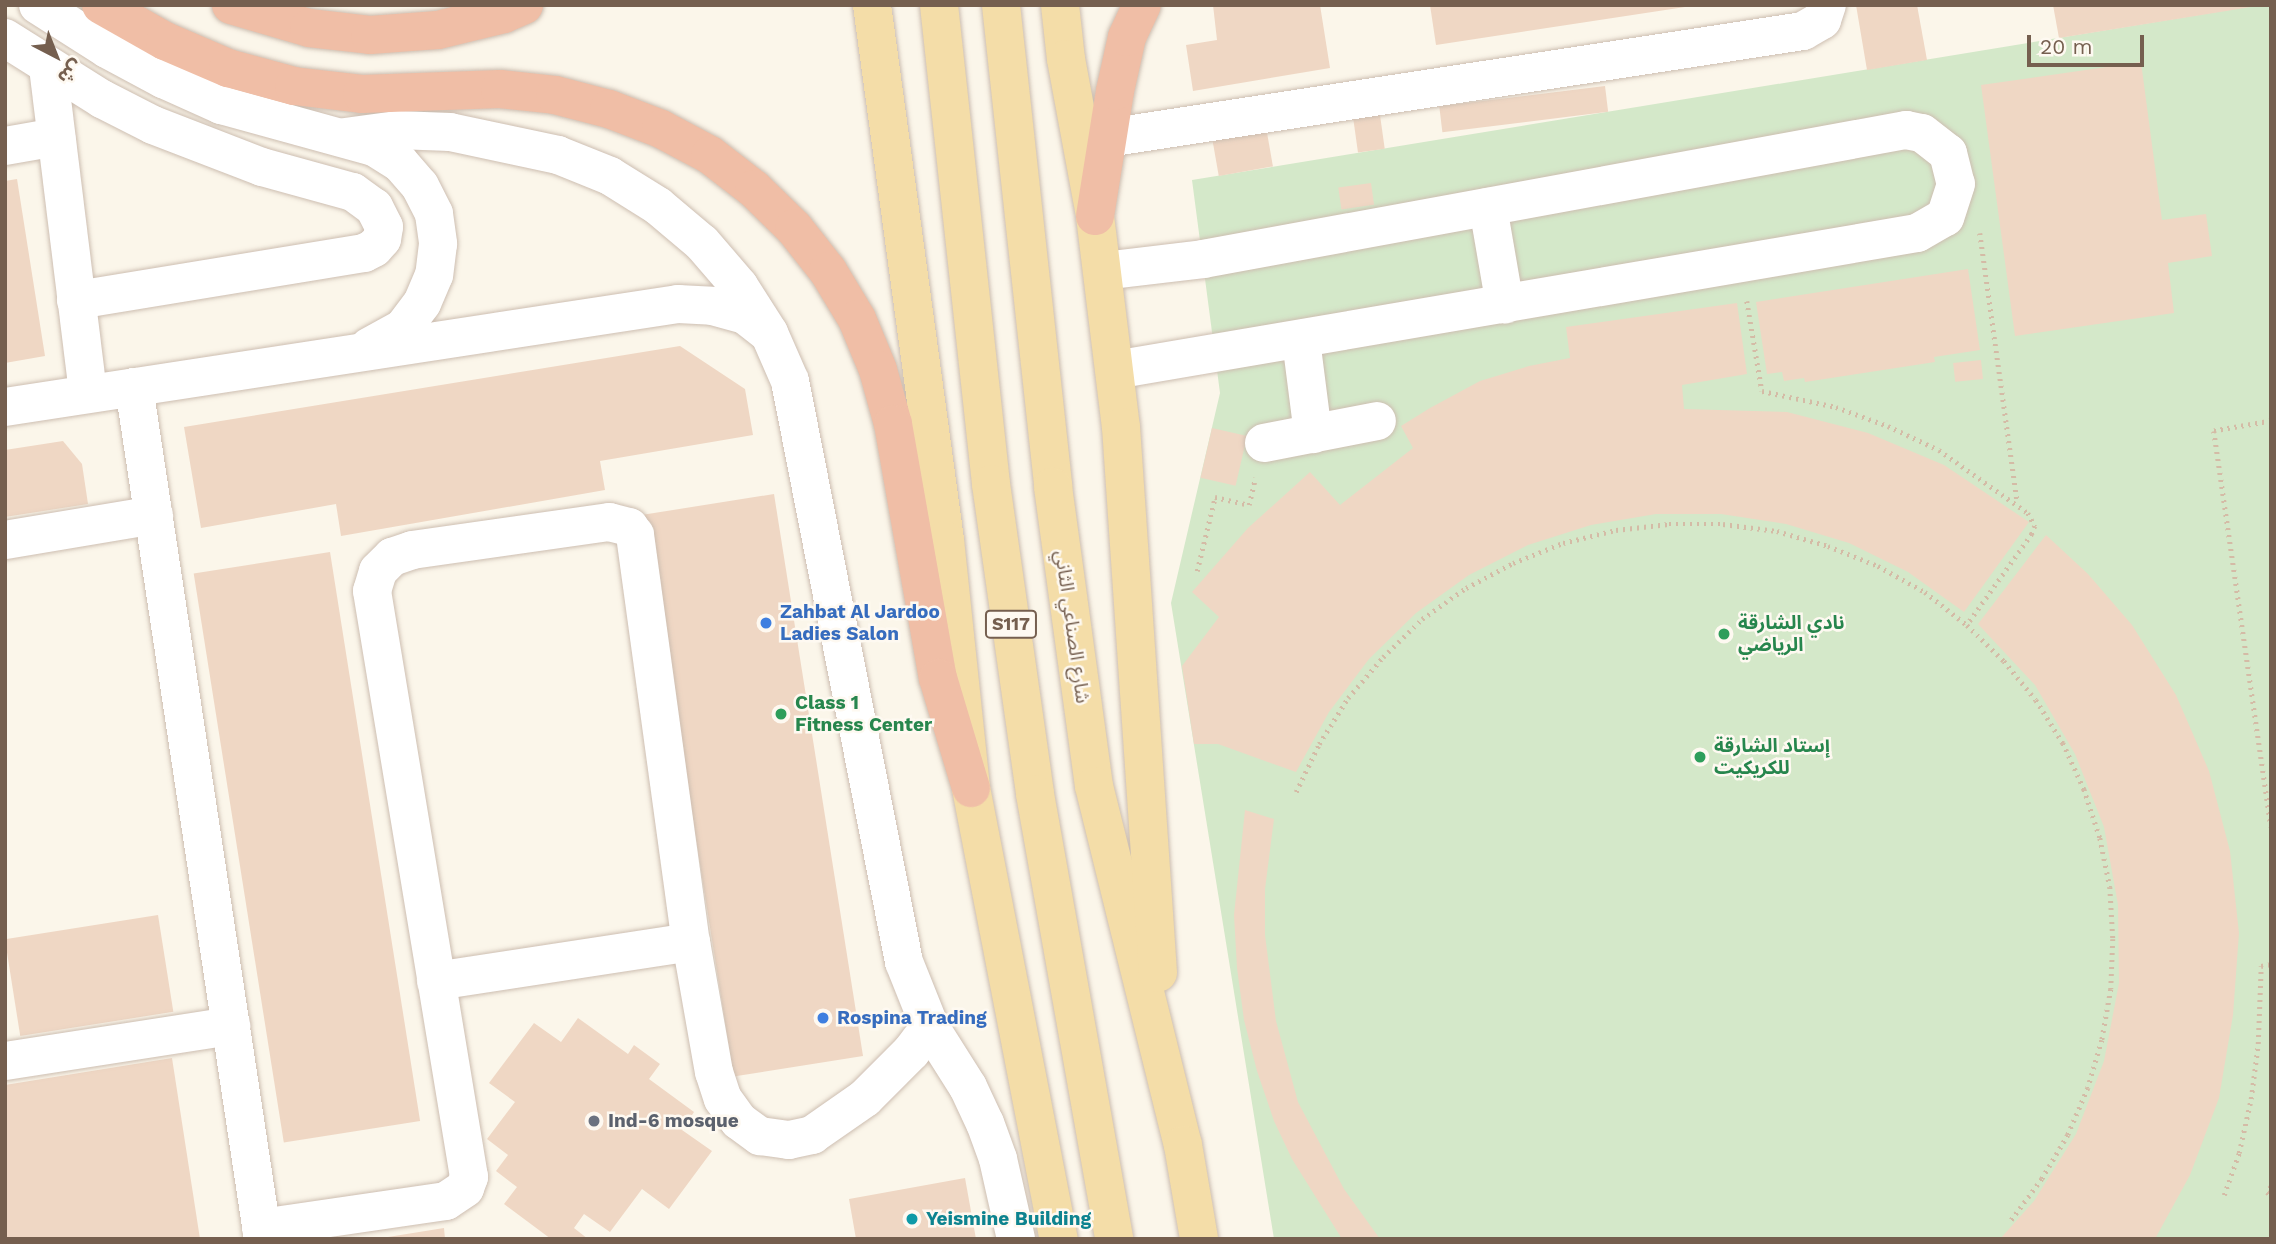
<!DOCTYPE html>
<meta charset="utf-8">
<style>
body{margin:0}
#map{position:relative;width:2276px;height:1244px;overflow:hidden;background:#fbf6ea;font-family:"Work Sans","Noto Sans Arabic",sans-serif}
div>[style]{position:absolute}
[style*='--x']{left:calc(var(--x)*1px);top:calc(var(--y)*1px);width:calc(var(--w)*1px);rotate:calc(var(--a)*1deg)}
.green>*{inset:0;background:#d4e8c9}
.building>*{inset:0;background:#efd7c4;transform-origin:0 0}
.path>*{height:4.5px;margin-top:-2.25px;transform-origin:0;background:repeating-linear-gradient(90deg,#d4bba6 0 2px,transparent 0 7px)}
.roads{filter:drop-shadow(0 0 2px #cdbeb1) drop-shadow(0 0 2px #cdbeb1)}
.minor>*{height:38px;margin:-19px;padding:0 19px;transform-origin:19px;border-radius:19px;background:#fff}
.major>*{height:38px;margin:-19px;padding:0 19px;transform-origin:19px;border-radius:19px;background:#f4dda8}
.highway>*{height:38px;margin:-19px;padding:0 19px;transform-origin:19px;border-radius:19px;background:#f0bea6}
.dots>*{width:19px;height:19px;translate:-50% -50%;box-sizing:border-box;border:4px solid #fef9f1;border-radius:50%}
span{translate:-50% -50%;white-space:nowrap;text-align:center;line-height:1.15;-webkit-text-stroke:5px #fef9f1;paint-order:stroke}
.shield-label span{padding:2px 5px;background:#fef9f1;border:2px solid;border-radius:5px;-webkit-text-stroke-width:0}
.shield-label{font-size:18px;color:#755f4f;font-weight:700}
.shop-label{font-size:19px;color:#366cbe;font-weight:700}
.left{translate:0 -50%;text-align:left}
.leisure-label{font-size:19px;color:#27864d;font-weight:700}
.street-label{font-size:19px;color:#755f4f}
.worship-label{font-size:19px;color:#5b616d;font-weight:700}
.culture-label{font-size:19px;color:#0d838f;font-weight:700}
.frame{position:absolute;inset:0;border:7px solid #755f4f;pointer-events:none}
.north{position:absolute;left:21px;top:21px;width:70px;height:70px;-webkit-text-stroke:5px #fef9f1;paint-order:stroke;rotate:138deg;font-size:19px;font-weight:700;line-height:28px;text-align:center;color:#755f4f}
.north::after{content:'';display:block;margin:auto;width:24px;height:32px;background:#755f4f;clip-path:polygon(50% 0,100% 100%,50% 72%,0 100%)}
.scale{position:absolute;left:2027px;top:35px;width:117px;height:32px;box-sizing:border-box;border:4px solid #755f4f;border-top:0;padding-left:9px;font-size:21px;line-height:24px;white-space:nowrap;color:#755f4f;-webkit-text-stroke:5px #fef9f1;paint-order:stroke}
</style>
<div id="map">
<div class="green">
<i style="clip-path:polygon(2259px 5px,2271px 5px,2271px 1239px,1274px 1239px,1171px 603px,1220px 393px,1192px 180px)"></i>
</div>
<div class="building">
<i style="clip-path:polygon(1213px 5px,1320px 5px,1330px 68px,1193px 91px,1186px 45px,1217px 40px)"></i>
<i style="clip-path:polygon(1430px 5px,1685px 5px,1685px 7px,1436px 45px)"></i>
<i style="clip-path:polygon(1856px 5px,1917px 5px,1927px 60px,1867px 70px)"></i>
<i style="clip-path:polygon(2053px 5px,2251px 5px,2251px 7px,2059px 38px)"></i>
<i style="clip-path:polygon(2141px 62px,2162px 220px,2206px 214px,2212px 256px,2168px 263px,2174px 313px,2015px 336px,1981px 85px)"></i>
<i style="left:1605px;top:86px;width:26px;height:167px;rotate:83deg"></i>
<i style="left:1380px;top:115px;width:34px;height:27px;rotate:82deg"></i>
<i style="left:1266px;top:127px;width:40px;height:55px;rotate:80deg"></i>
<i style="clip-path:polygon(17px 179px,45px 356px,5px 363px,5px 181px)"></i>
<i style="left:1371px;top:183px;width:22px;height:33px;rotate:82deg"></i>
<i style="clip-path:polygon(1968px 269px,1980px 350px,1934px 357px,1935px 362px,1805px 382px,1804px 378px,1784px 381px,1782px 372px,1767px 374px,1756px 302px)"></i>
<i style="clip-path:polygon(1737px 303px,1747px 374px,1682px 385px,1684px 409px,1787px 412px,1868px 433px,1944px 465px,2029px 522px,1964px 612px,1908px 572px,1849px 543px,1786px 524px,1721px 514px,1656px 514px,1591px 525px,1528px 545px,1469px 575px,1416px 613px,1369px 659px,1329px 712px,1296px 772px,1218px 744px,1194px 744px,1182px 666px,1219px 617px,1192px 592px,1248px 528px,1310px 472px,1340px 505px,1413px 448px,1401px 426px,1430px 408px,1480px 381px,1529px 366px,1570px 358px,1566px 327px)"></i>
<i style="clip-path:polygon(680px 346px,745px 389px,753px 435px,600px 461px,605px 490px,341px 536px,336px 504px,201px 528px,184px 427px)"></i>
<i style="left:1981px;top:360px;width:19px;height:28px;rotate:84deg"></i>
<i style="left:1212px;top:428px;width:36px;height:51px;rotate:13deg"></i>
<i style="clip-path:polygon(63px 441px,82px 464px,88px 504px,5px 517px,5px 450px)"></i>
<i style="left:774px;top:494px;width:569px;height:131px;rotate:81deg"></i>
<i style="clip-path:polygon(2046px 535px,2088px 574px,2132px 625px,2176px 695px,2209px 771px,2230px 851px,2239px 933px,2233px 1015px,2219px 1098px,2190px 1175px,2155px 1239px,2000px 1239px,2034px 1201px,2076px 1134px,2104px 1061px,2119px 983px,2118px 905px,2104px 827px,2075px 754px,2035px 685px,1978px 624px)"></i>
<i style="left:330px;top:552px;width:576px;height:138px;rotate:81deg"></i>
<i style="clip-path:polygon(1245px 810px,1274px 819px,1265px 889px,1265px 935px,1276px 1021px,1298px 1102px,1344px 1189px,1380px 1239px,1342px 1239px,1292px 1159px,1274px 1121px,1257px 1071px,1244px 1020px,1237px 968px,1234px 915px)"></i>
<i style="left:158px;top:915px;width:98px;height:155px;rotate:81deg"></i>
<i style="clip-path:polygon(578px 1018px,628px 1054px,634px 1045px,660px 1064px,649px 1079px,694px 1112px,682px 1130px,712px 1151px,669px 1209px,642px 1189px,610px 1232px,584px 1214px,574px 1228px,588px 1239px,551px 1239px,504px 1204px,517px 1187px,496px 1171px,508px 1155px,487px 1139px,515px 1102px,489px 1083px,534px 1023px,561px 1042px)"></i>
<i style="clip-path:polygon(172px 1058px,200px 1239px,5px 1239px,5px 1085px)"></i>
<i style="clip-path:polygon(965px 1178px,976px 1239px,856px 1239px,849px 1199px)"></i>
<i style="clip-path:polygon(444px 1228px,445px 1239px,388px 1239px,388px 1237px)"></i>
</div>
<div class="path">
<i style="--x:1980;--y:233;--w:271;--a:82.1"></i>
<i style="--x:1747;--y:301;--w:91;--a:80.5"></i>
<i style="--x:1762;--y:391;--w:76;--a:12.2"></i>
<i style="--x:1836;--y:407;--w:55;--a:20.1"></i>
<i style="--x:1888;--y:426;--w:56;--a:25.2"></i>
<i style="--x:1939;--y:450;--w:109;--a:35.3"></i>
<i style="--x:2028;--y:513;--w:15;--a:62"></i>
<i style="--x:2035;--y:526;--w:9;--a:111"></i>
<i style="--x:2032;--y:534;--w:112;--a:125.5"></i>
<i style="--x:2271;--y:421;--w:58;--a:170"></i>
<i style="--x:2214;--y:431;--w:400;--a:81.8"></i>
<i style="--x:1197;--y:571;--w:76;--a:-76.3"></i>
<i style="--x:1215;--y:497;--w:35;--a:13"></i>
<i style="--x:1249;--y:505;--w:28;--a:-77"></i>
<i style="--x:1296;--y:792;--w:53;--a:-64.4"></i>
<i style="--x:1319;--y:744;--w:54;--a:-57.8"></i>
<i style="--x:1348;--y:698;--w:54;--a:-49.5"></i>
<i style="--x:1383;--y:657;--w:54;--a:-44.3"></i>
<i style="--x:1422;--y:619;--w:54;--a:-35.2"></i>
<i style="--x:1466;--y:588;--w:53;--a:-28"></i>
<i style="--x:1513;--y:563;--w:54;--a:-21.8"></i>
<i style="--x:1563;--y:543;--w:55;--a:-13.8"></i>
<i style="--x:1616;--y:530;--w:53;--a:-6.5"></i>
<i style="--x:1669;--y:524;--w:54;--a:0"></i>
<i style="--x:1723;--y:524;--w:54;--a:7.4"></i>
<i style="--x:1777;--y:531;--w:53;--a:16.4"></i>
<i style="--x:1828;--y:546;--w:54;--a:21.8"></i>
<i style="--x:1878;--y:566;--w:54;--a:29"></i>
<i style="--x:1925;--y:592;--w:53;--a:38.2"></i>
<i style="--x:1967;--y:625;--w:52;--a:44.2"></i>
<i style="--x:2004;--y:661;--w:50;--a:50.6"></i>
<i style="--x:2036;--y:700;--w:51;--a:57.9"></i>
<i style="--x:2063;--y:743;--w:51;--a:65.5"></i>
<i style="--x:2084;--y:789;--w:52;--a:71.9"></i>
<i style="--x:2100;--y:838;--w:50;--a:78.5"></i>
<i style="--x:2110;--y:887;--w:52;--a:86.7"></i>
<i style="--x:2113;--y:939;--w:50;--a:92.3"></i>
<i style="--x:2111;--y:989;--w:52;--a:100"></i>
<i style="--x:2102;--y:1040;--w:50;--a:106.3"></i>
<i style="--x:2088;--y:1088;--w:51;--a:113.1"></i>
<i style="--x:2068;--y:1135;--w:51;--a:120.6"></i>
<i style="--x:2042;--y:1179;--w:54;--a:126.7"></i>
<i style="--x:2271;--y:1187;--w:6;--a:129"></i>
<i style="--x:2267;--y:1192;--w:5;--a:37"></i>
<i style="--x:2224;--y:1195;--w:45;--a:-70.3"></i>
<i style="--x:2239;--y:1153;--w:55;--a:-77.5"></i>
<i style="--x:2251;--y:1099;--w:55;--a:-82.7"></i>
<i style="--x:2258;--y:1044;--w:78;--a:-87.8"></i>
<i style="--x:2261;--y:966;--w:10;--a:-11"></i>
</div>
<div class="roads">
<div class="minor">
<i style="--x:38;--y:5;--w:82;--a:32.5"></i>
<i style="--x:107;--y:49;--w:64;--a:28.2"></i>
<i style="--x:163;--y:79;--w:64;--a:24.1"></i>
<i style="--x:221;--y:105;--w:159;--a:15.4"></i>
<i style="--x:374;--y:147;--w:31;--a:32"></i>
<i style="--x:400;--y:163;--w:30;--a:49"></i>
<i style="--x:420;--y:186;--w:31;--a:63"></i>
<i style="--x:434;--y:214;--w:30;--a:82"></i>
<i style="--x:438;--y:244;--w:31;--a:97"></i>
<i style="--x:434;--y:275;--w:30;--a:113"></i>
<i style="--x:422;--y:303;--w:31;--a:127"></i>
<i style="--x:403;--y:328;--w:39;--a:151"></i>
<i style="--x:5;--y:38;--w:115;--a:32.2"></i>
<i style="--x:102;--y:99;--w:57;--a:27"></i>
<i style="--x:153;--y:125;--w:117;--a:21.1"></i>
<i style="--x:262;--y:167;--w:94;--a:15.4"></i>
<i style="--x:353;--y:192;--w:26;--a:36"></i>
<i style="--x:374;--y:207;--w:22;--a:63"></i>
<i style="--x:384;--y:227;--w:12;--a:99"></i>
<i style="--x:382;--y:239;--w:12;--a:132"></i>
<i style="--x:374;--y:248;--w:11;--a:153"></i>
<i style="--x:364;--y:253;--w:292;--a:170.7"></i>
<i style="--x:48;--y:67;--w:329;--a:83"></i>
<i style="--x:345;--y:137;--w:52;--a:-7.7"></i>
<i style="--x:397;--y:130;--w:53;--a:2.2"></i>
<i style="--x:450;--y:132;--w:110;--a:12"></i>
<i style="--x:558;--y:155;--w:56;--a:22"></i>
<i style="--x:610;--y:176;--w:57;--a:32"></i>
<i style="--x:658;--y:206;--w:57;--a:40.1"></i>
<i style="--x:702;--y:243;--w:57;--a:49.3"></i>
<i style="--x:739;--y:286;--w:56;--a:57.4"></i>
<i style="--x:769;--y:333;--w:52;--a:66.4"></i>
<i style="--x:790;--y:381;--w:592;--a:78.9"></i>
<i style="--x:904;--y:962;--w:70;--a:68.2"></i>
<i style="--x:930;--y:1027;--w:71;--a:57.7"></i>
<i style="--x:968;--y:1087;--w:40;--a:65"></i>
<i style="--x:985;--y:1123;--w:38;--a:70"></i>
<i style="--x:998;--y:1159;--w:82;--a:77.3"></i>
<i style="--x:1107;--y:138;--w:704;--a:-8.74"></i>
<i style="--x:1803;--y:31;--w:22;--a:-30"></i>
<i style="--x:1822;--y:20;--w:16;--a:-72"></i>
<i style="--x:5;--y:146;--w:52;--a:-10"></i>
<i style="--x:1488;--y:207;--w:99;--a:80.2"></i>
<i style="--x:1103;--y:271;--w:101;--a:-6.8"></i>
<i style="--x:1203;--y:259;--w:715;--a:-10.4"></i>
<i style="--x:1906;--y:130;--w:16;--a:11"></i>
<i style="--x:1922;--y:133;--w:33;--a:38"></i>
<i style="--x:1948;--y:153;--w:32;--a:76"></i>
<i style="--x:1956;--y:184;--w:35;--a:108"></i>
<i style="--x:1945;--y:217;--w:32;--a:150"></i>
<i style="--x:1917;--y:233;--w:814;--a:170.31"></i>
<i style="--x:1301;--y:340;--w:95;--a:82.7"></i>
<i style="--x:134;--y:387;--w:862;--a:81.39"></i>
<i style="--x:5;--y:407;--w:681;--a:-8.7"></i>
<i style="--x:678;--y:304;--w:34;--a:3"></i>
<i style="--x:712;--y:306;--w:34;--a:15"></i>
<i style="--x:745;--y:315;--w:28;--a:38"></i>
<i style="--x:1264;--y:443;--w:115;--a:-11"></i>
<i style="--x:5;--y:540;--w:151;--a:-9.5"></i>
<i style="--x:436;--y:981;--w:258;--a:-8.7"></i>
<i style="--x:5;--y:1061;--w:229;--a:-8.8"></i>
<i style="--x:261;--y:1228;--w:187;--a:-8.3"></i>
<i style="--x:446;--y:1201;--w:23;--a:-34"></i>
<i style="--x:465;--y:1188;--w:12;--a:-70"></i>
<i style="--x:469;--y:1177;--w:594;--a:-99.4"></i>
<i style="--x:372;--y:591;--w:21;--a:-73"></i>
<i style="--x:378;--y:571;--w:20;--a:-45"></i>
<i style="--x:392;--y:557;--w:21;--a:-19"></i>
<i style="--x:412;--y:550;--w:199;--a:-8.1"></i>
<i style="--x:609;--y:522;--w:21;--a:14"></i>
<i style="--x:629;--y:527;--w:10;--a:53"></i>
<i style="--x:635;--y:535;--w:411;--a:82.2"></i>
<i style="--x:691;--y:942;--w:132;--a:80"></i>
<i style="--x:714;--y:1072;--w:28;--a:72"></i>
<i style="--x:723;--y:1099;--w:27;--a:54"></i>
<i style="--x:739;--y:1121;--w:26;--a:36"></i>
<i style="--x:760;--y:1136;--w:29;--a:8"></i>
<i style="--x:789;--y:1140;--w:24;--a:-12"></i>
<i style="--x:812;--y:1135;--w:65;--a:-34.9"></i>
<i style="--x:865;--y:1098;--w:65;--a:-45"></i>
<i style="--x:911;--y:1052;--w:31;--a:-53"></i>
</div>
<div class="major">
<i style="--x:872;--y:5;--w:540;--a:82.23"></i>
<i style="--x:945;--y:540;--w:249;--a:84"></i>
<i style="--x:971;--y:788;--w:460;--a:79"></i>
<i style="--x:939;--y:5;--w:482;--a:83.8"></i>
<i style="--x:991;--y:484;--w:313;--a:81.9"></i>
<i style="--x:1035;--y:794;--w:452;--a:79.9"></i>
<i style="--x:1001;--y:5;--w:485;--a:83.8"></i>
<i style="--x:1053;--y:487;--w:302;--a:82.2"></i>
<i style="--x:1094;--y:786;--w:370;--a:76.1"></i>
<i style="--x:1183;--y:1145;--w:95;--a:80.3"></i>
<i style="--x:1060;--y:5;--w:54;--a:83.7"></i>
<i style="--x:1066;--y:59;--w:160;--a:79.5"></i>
<i style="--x:1095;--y:216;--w:213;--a:83"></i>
<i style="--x:1121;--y:427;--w:547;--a:86.12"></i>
</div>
<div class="highway">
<i style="--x:101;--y:5;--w:73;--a:29.4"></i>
<i style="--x:165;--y:41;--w:69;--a:23.2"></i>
<i style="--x:228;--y:68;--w:68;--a:15.3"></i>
<i style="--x:294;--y:86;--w:68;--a:6.7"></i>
<i style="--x:362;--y:94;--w:138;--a:-2.1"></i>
<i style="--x:500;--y:89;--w:55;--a:6.2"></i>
<i style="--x:555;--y:95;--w:56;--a:14.5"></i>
<i style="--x:609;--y:109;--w:56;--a:21"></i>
<i style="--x:661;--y:129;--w:55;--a:28"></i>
<i style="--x:710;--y:155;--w:56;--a:37.7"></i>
<i style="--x:754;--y:189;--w:56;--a:44.3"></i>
<i style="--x:794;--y:228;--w:55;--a:51.7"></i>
<i style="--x:828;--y:271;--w:56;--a:58.9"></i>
<i style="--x:857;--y:319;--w:55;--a:67.6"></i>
<i style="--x:878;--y:370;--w:56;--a:74.5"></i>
<i style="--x:893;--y:424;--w:258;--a:80"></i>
<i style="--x:938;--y:678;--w:115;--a:73.3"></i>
<i style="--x:231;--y:5;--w:81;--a:16.4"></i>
<i style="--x:309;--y:28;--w:61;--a:6.5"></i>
<i style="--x:370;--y:35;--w:68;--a:-4.2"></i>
<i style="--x:438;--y:30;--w:68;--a:-13.6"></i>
<i style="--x:504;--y:14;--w:22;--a:-24"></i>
<i style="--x:1095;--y:216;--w:127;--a:-80.9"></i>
<i style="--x:1115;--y:91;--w:55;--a:-77.5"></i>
<i style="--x:1127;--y:37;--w:35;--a:-65"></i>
</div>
</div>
<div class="dots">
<i style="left:766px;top:623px;background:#3f7fe0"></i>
<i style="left:1724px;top:634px;background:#2e9e5b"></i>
<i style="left:781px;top:714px;background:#2e9e5b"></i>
<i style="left:1700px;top:757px;background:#2e9e5b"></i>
<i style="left:823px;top:1018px;background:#3f7fe0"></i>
<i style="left:594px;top:1121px;background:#6b7280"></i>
<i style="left:912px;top:1219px;background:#0f9aa8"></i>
</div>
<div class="shield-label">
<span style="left:1011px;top:624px">S117</span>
</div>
<div class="shop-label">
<span class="left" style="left:780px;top:623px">Zahbat Al Jardoo<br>Ladies Salon</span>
<span class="left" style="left:837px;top:1018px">Rospina Trading</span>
</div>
<div class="leisure-label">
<span class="left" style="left:1738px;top:634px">نادي الشارقة<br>الرياضي</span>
<span class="left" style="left:795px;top:714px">Class 1<br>Fitness Center</span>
<span class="left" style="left:1714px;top:757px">إستاد الشارقة<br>للكريكيت</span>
</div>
<div class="street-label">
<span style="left:1072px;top:627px;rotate:82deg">شارع الصناعي الثاني</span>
</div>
<div class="worship-label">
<span class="left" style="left:608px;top:1121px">Ind-6 mosque</span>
</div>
<div class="culture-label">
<span class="left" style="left:926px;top:1219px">Yeismine Building</span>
</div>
<div class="frame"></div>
<div class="north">ش</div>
<div class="scale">20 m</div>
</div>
